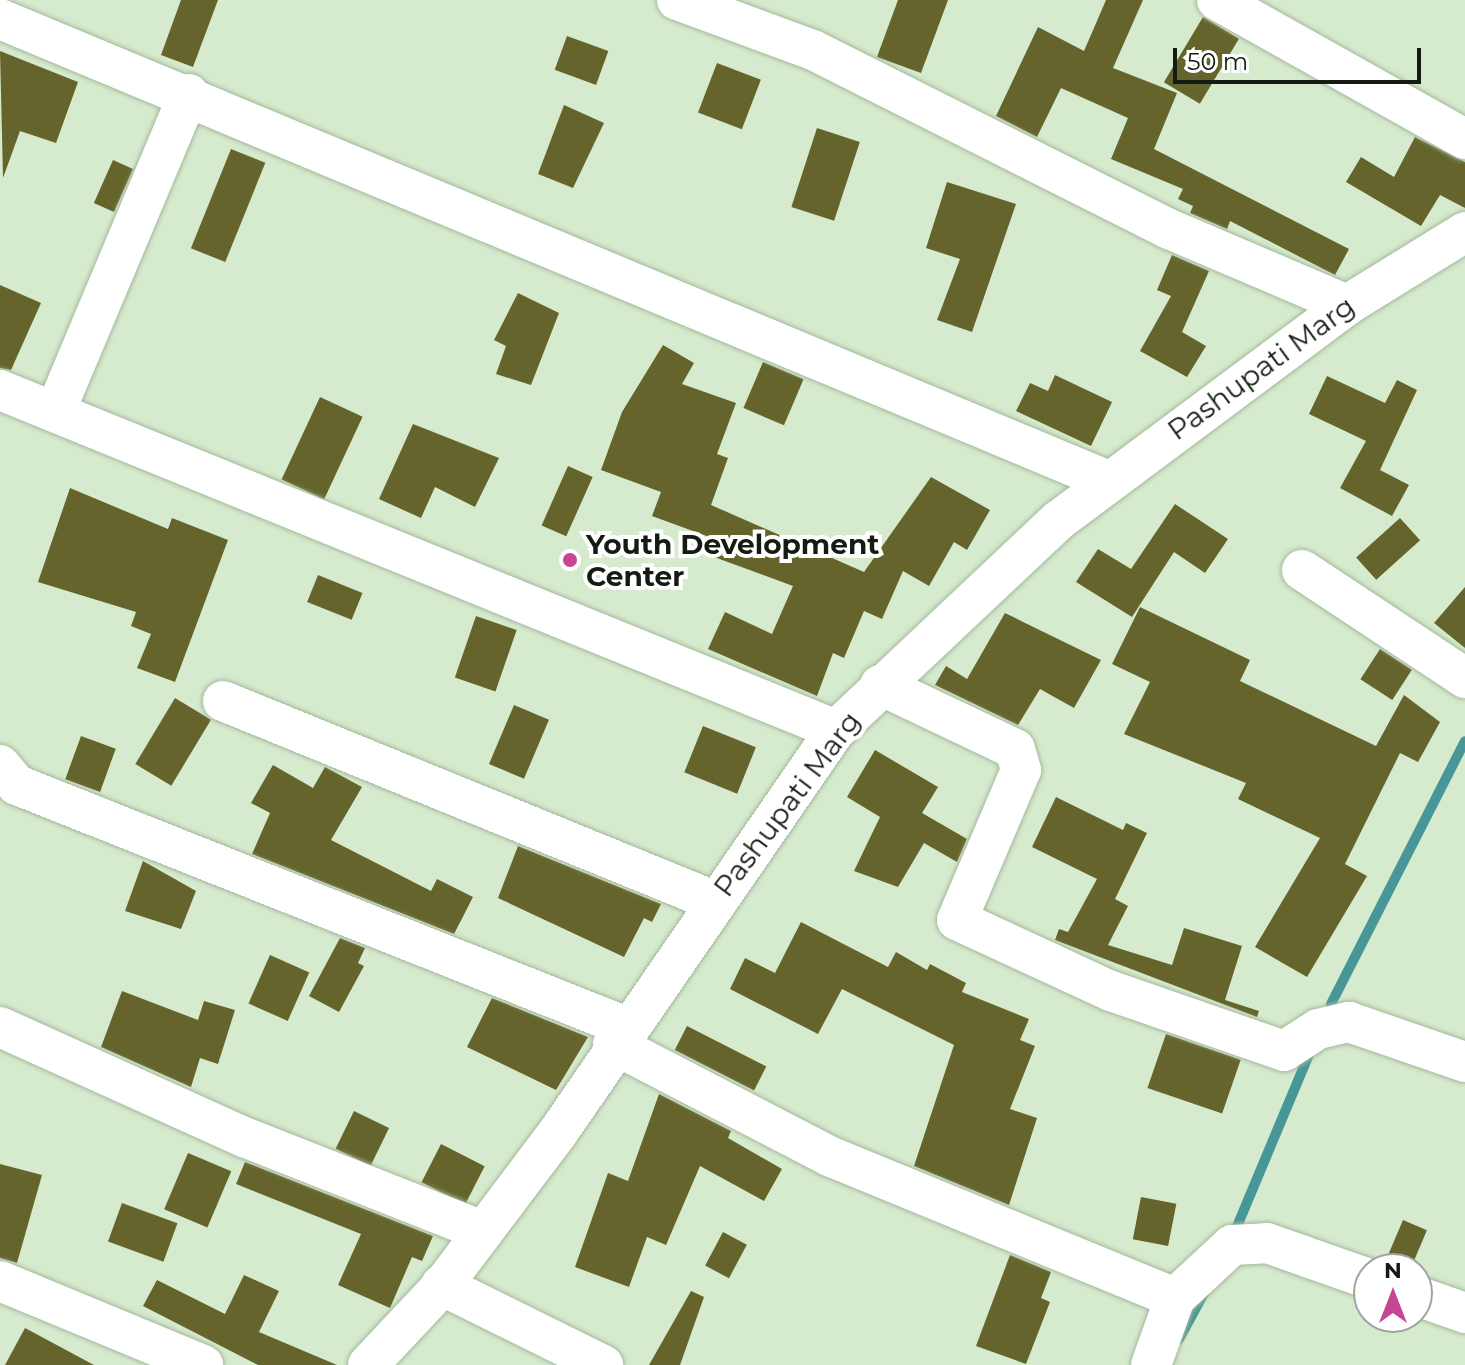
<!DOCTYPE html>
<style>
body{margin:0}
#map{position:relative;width:1465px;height:1365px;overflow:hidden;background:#d6ebce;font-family:Montserrat,sans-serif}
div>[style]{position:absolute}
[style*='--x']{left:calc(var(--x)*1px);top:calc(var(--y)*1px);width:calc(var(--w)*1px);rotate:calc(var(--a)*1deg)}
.stream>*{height:10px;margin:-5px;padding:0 5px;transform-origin:5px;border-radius:5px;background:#479698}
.building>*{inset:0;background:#65642c;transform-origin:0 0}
.roads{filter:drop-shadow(0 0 2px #a4b89d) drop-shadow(0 0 2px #a4b89d)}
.street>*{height:40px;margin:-20px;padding:0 20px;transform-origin:20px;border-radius:20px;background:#fff}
.dots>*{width:22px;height:22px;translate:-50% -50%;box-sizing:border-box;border:4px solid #fff;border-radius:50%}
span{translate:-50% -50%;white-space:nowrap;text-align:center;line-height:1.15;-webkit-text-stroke:8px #fff;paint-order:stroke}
.street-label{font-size:28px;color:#141b11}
.poi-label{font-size:28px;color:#141b11;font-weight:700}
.left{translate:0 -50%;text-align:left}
.north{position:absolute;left:1353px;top:1253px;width:80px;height:80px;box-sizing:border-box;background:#fff;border:2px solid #a1a4a0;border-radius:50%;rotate:0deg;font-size:22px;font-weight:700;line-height:32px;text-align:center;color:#141b11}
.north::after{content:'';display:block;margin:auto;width:28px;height:36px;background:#c64692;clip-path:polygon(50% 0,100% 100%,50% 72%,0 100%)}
.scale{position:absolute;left:1173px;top:48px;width:248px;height:36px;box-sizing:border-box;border:4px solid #141b11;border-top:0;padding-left:10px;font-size:24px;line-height:28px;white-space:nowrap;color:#141b11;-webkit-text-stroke:6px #fff;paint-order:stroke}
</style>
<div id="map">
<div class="stream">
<i style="--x:1331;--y:1004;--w:295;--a:-63"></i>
<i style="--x:1233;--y:1236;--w:197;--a:-67.3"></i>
<i style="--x:1179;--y:1339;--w:52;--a:-61.5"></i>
</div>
<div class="building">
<i style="clip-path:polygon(181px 0,218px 0,193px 67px,161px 55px)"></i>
<i style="clip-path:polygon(898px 0,948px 0,921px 73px,877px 57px)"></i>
<i style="clip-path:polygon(1106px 0,1143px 0,1113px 68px,1177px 93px,1154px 149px,1349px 249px,1335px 275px,1230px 221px,1227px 229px,1190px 213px,1193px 206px,1178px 199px,1183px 189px,1111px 159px,1128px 118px,1061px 88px,1037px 137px,996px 116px,1038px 27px,1084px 51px)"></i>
<i style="left:1203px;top:17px;width:42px;height:76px;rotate:31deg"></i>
<i style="left:567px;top:36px;width:44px;height:36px;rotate:20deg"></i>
<i style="clip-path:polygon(0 51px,78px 82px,56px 143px,20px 131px,3px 178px)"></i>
<i style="left:717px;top:63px;width:47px;height:53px;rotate:21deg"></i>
<i style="clip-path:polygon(564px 105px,604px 123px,573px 188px,538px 174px)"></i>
<i style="left:817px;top:128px;width:45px;height:83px;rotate:18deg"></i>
<i style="clip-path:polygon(1415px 137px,1465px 162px,1465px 208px,1440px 195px,1421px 226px,1346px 182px,1361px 157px,1394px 177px)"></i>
<i style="left:231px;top:149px;width:37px;height:107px;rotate:22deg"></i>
<i style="left:113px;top:160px;width:22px;height:47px;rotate:24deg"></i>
<i style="clip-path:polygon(947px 182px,1016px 204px,972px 332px,937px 320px,960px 259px,926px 248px)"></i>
<i style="clip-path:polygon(1172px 255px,1209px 271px,1182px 332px,1206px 346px,1187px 377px,1140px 351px,1171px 296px,1157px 290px)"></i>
<i style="clip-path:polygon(0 285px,41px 303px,11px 370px,0 368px)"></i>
<i style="clip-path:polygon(518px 293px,559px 313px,531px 385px,496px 374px,506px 346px,494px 340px)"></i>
<i style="clip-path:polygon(663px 345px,694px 363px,682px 384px,736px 403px,717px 454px,728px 458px,711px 505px,864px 572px,931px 477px,990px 510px,967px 550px,954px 542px,929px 586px,903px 571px,882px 619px,864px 611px,844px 658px,833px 653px,817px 696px,708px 649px,725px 612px,772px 634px,793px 586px,706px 554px,712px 538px,652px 516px,661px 492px,601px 470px,622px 412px)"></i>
<i style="left:763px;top:362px;width:44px;height:50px;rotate:23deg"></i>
<i style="clip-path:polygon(1055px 375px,1112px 402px,1091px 446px,1016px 411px,1030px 383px,1048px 391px)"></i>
<i style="clip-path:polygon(1327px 376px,1385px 403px,1397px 380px,1417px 390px,1380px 470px,1409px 485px,1392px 516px,1340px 488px,1366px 441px,1309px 414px)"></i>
<i style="left:320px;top:397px;width:47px;height:91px;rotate:25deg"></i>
<i style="clip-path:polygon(413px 424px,499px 458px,475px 507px,435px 487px,421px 518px,379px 499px)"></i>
<i style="left:568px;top:466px;width:27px;height:65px;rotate:24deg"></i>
<i style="clip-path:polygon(70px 488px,168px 529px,172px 518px,228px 540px,175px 682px,137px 668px,151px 634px,131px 626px,136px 612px,38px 582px)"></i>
<i style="clip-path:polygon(1175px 504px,1228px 539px,1205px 573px,1174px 552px,1132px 617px,1076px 582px,1098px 549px,1131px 569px)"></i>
<i style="left:1400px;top:518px;width:30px;height:59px;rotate:48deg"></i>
<i style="left:318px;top:575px;width:48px;height:29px;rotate:22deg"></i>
<i style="clip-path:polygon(1465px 587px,1465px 648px,1434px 623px)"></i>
<i style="clip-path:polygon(1140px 607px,1250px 660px,1240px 681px,1376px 746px,1404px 695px,1440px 722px,1418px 762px,1400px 753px,1345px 864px,1367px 876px,1307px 977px,1255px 947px,1320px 838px,1238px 799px,1246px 783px,1124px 734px,1150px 682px,1112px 664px)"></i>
<i style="clip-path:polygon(1005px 613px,1101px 660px,1074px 708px,1040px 689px,1018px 725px,935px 685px,946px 666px,967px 679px)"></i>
<i style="left:476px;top:616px;width:43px;height:65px;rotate:19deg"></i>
<i style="left:1380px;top:649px;width:38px;height:36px;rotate:33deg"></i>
<i style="left:175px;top:698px;width:42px;height:77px;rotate:31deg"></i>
<i style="left:514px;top:705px;width:38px;height:64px;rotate:23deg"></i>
<i style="left:703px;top:726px;width:57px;height:50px;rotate:22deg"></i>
<i style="left:81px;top:736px;width:37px;height:46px;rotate:20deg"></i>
<i style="clip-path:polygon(875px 750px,938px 787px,922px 813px,967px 839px,957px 862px,924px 843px,898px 887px,854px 871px,880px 817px,847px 797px)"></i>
<i style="clip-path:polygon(273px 765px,313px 788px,325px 767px,362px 787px,331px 840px,431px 891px,437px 879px,473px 897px,454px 934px,252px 854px,270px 813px,251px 803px)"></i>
<i style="clip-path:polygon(1056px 797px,1123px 830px,1126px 823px,1147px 833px,1115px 899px,1128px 906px,1108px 945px,1172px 965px,1184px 928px,1242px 946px,1225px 1000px,1259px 1011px,1257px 1017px,1055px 940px,1059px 929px,1068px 932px,1097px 879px,1032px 847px)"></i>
<i style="clip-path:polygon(518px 846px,661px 904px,652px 922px,644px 918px,624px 957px,498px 898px)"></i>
<i style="clip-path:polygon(143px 861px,196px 891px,181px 929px,125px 911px)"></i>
<i style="clip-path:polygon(801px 922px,888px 967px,896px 952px,927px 970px,930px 964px,966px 983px,962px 992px,1029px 1019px,1020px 1040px,1035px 1046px,1010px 1109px,1037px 1118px,1009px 1205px,914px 1166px,954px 1045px,842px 989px,818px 1034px,730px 989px,745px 958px,775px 973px)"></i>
<i style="clip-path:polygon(340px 938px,365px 948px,358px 963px,364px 966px,339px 1012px,309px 996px)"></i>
<i style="left:270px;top:955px;width:43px;height:53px;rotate:24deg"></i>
<i style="clip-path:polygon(122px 991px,198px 1020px,204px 1001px,235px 1010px,218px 1064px,200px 1058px,191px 1087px,101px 1047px)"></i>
<i style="clip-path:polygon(492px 998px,588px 1037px,556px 1090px,467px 1047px)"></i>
<i style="left:687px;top:1026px;width:89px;height:27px;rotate:27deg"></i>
<i style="left:1166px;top:1034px;width:79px;height:57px;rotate:19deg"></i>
<i style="clip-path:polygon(659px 1094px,731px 1131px,728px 1138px,782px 1169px,764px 1201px,700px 1166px,666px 1245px,647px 1237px,629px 1287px,575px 1267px,608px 1173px,628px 1181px)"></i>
<i style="left:354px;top:1111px;width:39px;height:42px;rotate:26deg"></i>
<i style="left:441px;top:1144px;width:49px;height:43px;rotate:27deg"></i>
<i style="left:188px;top:1153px;width:47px;height:61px;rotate:23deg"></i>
<i style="clip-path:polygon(245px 1162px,433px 1236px,422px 1261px,412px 1257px,390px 1308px,338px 1285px,361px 1234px,236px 1184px)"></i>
<i style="clip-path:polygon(0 1164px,42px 1175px,17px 1263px,0 1258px)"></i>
<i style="left:1141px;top:1197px;width:36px;height:43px;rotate:11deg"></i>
<i style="left:122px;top:1203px;width:59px;height:41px;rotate:20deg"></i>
<i style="left:1403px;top:1220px;width:26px;height:44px;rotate:23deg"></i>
<i style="left:723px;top:1232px;width:27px;height:38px;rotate:28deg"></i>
<i style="clip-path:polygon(1010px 1255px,1051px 1272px,1041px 1298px,1050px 1302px,1026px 1364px,976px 1346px)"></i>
<i style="clip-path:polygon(244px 1275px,279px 1291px,259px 1332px,337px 1365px,258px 1365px,143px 1306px,157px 1280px,225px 1314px)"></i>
<i style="clip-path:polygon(691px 1291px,704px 1297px,680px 1365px,649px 1365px)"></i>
<i style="clip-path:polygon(25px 1328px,94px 1365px,5px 1365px)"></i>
</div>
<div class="roads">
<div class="street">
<i style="--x:677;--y:0;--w:145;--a:20.2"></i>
<i style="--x:813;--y:50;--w:398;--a:26.7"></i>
<i style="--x:1169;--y:229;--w:194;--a:23.1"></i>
<i style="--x:1217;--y:0;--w:284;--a:29.3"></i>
<i style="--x:0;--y:19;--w:1201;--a:22.62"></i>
<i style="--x:0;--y:390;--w:902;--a:22.13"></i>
<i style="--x:55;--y:412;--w:345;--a:-67.2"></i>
<i style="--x:1302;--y:570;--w:196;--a:33.5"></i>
<i style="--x:880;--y:685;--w:149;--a:25.4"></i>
<i style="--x:1015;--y:749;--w:22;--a:74"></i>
<i style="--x:1021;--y:770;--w:163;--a:113.1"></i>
<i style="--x:957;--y:920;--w:170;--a:24.8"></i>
<i style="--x:1111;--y:991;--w:183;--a:19.1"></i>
<i style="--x:1284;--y:1051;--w:40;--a:-32.9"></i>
<i style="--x:1318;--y:1029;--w:32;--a:-13"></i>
<i style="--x:1349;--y:1022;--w:123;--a:19"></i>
<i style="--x:223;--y:701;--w:530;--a:22.16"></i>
<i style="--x:0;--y:765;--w:26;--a:50"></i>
<i style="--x:17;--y:785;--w:653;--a:21.65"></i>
<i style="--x:0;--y:1027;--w:268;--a:24.3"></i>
<i style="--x:244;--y:1137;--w:257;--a:21.5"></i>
<i style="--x:613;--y:1044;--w:243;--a:27.4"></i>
<i style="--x:829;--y:1156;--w:374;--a:22.3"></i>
<i style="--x:1175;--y:1298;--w:78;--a:-42.9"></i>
<i style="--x:1232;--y:1245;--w:35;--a:-3"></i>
<i style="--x:1267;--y:1243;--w:108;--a:19.4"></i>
<i style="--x:0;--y:1281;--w:220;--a:22.5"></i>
<i style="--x:441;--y:1285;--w:181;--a:26.3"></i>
<i style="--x:1417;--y:1296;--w:51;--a:19.5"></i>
<i style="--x:368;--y:1365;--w:110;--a:-46.8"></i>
<i style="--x:443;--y:1285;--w:193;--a:-53"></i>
<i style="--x:559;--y:1131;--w:487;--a:-55.4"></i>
<i style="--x:836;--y:730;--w:306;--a:-43.3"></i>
<i style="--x:1059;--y:520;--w:359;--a:-36.7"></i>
<i style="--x:1347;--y:305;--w:139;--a:-31.7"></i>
<i style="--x:1151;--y:1365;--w:71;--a:-70.3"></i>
</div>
</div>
<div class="dots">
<i style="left:570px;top:560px;background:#c64692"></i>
</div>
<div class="street-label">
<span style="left:1261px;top:368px;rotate:-36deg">Pashupati Marg</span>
<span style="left:787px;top:804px;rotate:-53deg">Pashupati Marg</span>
</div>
<div class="poi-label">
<span class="left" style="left:586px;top:560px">Youth Development<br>Center</span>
</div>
<div class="north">N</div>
<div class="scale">50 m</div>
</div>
